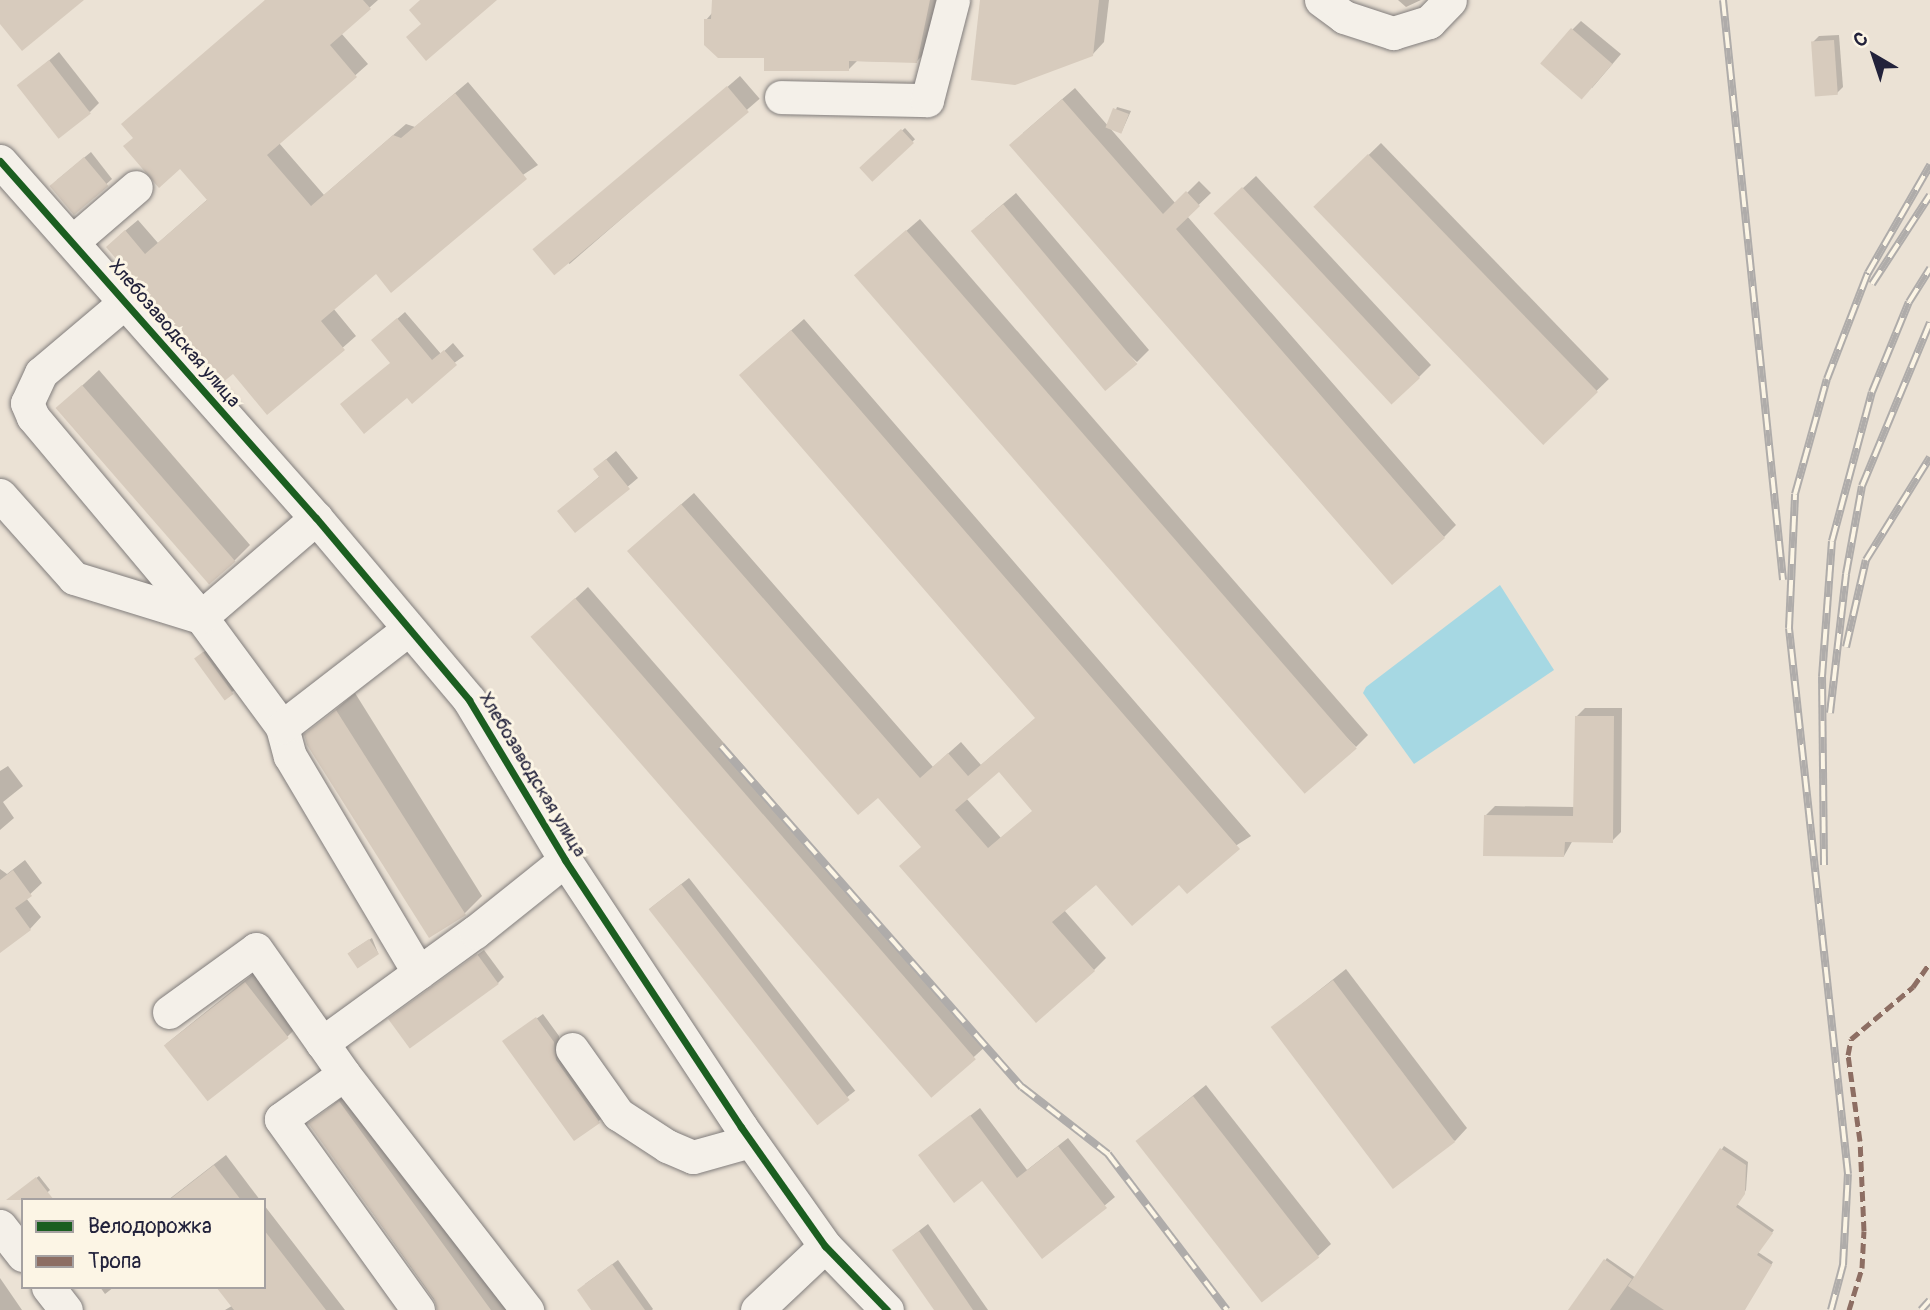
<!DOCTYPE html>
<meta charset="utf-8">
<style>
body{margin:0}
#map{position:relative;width:1930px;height:1310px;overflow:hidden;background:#ebe2d5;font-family:Pangolin,sans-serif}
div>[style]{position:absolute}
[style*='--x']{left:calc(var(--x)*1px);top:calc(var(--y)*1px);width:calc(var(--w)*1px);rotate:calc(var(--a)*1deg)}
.water>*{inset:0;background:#a6d8e3}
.shadow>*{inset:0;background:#0003;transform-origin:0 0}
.building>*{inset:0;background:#d7cbbd;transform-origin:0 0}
.roads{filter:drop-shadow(0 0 2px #817d7c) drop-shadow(0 0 2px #817d7c)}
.minor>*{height:33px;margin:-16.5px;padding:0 16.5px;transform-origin:16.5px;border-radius:16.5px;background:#f4f0e9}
.rail>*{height:8px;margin-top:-4px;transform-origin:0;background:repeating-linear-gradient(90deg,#fcf5e5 0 16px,#afacaa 0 32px);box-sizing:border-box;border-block:2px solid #afacaa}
.quiet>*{height:5px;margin-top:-2.5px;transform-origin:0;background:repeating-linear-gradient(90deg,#8d6e63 0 10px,transparent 0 15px)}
.cycleway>*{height:7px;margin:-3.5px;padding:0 3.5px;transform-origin:3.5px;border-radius:3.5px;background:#1b5e20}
span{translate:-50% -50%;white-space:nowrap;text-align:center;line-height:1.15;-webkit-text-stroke:6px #fcf5e5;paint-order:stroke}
.street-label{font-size:19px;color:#22223b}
.legend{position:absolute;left:21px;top:1198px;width:245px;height:91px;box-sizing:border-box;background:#fcf5e5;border:2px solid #a5a1a1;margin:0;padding:9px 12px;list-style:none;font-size:21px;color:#22223b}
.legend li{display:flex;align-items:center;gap:14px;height:35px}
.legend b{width:35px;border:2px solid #a5a1a1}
.north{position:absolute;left:1839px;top:21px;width:70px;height:70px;-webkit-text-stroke:5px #fcf5e5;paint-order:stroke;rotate:321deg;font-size:19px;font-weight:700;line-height:28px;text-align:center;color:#22223b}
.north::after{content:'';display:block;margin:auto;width:24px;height:32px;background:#22223b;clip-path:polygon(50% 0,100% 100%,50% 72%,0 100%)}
</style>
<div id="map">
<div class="water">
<i style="clip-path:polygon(1500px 585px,1554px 670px,1414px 764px,1363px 693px,1366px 687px)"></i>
</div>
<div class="shadow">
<i style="clip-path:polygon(265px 0,378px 0,341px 33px,368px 64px,279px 143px,324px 195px,406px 124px,415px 127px,468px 82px,538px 165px,376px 272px,333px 308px,356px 336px,268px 413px,120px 235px,138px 220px,158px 243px,208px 199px)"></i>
<i style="clip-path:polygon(715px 0,936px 0,925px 53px,916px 62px,857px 61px,848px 70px,766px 56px,706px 20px,713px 12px)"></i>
<i style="clip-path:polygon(981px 0,1109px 0,1104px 42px,1092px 55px)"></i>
<i style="clip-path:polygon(1398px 0,1421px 0,1406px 7px)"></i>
<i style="clip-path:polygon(1581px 21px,1621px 54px,1592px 88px,1572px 30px)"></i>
<i style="clip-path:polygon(1839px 35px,1843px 87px,1837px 93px,1813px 42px,1819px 36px)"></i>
<i style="clip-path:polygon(59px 52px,99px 103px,90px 112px,19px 86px)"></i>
<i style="left:740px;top:76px;width:30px;height:252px;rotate:49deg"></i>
<i style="clip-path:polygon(1075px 88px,1109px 127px,1117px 107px,1131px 111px,1122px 131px,1109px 127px,1176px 204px,1199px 181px,1211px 193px,1187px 216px,1456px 525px,1444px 537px,1023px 133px)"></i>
<i style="left:905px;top:128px;width:15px;height:59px;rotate:48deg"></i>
<i style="left:1381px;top:143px;width:328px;height:92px;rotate:46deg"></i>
<i style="clip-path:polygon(91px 152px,112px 179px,74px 213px,57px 180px)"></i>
<i style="clip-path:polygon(1256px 176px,1431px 365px,1419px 377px,1228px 202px)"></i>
<i style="clip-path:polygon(1016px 193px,1149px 350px,1137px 362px,985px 219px)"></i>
<i style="clip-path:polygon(920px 219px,1368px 735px,1356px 747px,868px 264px)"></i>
<i style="clip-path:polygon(405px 312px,441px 354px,453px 343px,464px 356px,408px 396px,381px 333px)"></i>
<i style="clip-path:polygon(evenodd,804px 319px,1251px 836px,1179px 882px,1096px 882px,1064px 910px,1106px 958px,1094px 970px,923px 846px,642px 539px,694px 493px,933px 767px,961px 742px,981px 765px,1037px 717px,753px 364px,804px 319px,999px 770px,1034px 810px,1001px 838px,966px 798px,999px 770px)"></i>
<i style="clip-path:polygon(99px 370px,250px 545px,234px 561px,58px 408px)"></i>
<i style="clip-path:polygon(616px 451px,638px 478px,575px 531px,559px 511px,600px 476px,604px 461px)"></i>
<i style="clip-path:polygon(588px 587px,987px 1045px,932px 1095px,546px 625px)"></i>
<i style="left:209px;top:648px;width:49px;height:9px;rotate:53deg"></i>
<i style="clip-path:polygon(355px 693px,482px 896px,464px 914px,306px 735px)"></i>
<i style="clip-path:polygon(1585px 708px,1622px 708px,1621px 832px,1612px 841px,1573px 840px,1564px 856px,1486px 815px,1495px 806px,1575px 807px,1576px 717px)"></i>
<i style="clip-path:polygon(8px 766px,23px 786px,3px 802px,14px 818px,0 830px,0 771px)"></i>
<i style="clip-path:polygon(25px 860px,42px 883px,26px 898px,41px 917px,30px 929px,0 939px,0 869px,7px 874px)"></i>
<i style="left:689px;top:878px;width:270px;height:50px;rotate:52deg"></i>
<i style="clip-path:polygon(372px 938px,378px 953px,351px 951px)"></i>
<i style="clip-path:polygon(484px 950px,504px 977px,498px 983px,396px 1013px)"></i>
<i style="clip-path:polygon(264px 965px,305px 1019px,287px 1037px,166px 1044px)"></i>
<i style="clip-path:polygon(1346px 969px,1467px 1128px,1455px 1141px,1273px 1027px)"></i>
<i style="clip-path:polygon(543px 1014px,559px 1036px,561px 1054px,605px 1116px,575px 1139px,508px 1039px)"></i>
<i style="clip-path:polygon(358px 1084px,522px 1310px,441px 1310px,310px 1124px)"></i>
<i style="clip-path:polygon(1206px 1085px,1331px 1244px,1318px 1256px,1137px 1141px)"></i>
<i style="clip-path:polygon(980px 1108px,1027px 1170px,1068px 1138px,1115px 1197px,1043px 1256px,982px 1179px,920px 1155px)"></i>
<i style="clip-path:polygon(1724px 1146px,1748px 1162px,1746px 1190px,1737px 1204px,1774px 1230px,1758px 1252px,1773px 1262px,1744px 1310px,1570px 1310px,1607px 1258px,1636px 1278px)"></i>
<i style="clip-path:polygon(226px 1155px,260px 1200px,168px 1200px)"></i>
<i style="clip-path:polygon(39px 1176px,50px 1190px,39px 1200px,21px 1190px)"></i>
<i style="clip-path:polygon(264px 1205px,345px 1310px,225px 1310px,264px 1287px)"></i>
<i style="clip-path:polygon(928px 1224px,988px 1310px,936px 1310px,894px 1250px)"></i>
<i style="clip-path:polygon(618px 1260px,653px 1309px,652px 1310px,593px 1310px,585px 1284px)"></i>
<i style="clip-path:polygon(0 1278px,22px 1310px,0 1310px)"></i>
<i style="clip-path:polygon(100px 1287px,114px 1287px,105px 1294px)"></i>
</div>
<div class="building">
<i style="clip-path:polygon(0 0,84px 0,22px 51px,0 24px)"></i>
<i style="clip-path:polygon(265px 0,363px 0,371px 9px,330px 45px,357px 77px,267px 155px,311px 206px,393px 135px,401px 138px,455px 93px,527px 179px,391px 293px,376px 274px,321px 321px,345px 350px,267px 415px,233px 374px,222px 383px,106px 247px,125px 230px,145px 254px,207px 200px,180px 169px,159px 188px,123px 146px,133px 138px,121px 124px)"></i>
<i style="clip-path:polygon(420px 0,497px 0,426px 61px,406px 37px,421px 24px,409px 10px)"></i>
<i style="clip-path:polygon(712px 0,930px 0,917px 63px,849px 61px,849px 71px,764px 71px,764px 58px,718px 58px,704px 45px,704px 19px,711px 19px)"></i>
<i style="clip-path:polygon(980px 0,1099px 0,1093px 56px,1015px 85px,971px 80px)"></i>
<i style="left:1571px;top:28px;width:55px;height:47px;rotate:41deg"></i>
<i style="left:1834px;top:40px;width:55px;height:23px;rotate:86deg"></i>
<i style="left:49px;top:60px;width:68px;height:41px;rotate:52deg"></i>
<i style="left:727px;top:86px;width:34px;height:254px;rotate:50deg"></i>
<i style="clip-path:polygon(1062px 99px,1163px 214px,1186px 191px,1200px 206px,1176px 229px,1445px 538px,1392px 585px,1009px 145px)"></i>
<i style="left:1113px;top:108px;width:17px;height:21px;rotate:21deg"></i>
<i style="left:901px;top:129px;width:19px;height:57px;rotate:47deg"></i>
<i style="left:1368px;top:154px;width:331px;height:76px;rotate:46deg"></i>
<i style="left:84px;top:157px;width:38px;height:45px;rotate:50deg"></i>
<i style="left:1242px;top:187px;width:261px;height:39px;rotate:47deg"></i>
<i style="left:1003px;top:204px;width:209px;height:42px;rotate:50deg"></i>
<i style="left:906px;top:230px;width:687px;height:69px;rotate:49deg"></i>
<i style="clip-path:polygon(397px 318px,432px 360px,444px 350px,457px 365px,412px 404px,407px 398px,364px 434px,340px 404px,390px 363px,371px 340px)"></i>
<i style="clip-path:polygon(evenodd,791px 330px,1240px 849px,1187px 894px,1179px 885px,1132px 926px,1096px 885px,1052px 922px,1095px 971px,1036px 1023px,899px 866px,921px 847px,878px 798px,858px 815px,627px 551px,681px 504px,920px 778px,948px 753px,968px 776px,1035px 718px,739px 375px,791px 330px,999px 772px,1032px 811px,988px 848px,955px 810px,999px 772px)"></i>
<i style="left:82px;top:385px;width:234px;height:35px;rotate:49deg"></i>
<i style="clip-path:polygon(606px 459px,630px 489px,575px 533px,557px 511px,599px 477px,593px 469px)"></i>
<i style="left:575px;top:598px;width:611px;height:59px;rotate:49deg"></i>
<i style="left:203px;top:652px;width:52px;height:11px;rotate:54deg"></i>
<i style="clip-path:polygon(336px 710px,466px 915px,429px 938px,307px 745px,304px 734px)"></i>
<i style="clip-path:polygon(1575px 716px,1614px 716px,1613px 843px,1565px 842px,1564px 857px,1483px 856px,1484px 815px,1573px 816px)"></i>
<i style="clip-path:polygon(13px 870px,32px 896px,15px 908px,31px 930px,0 953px,0 880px)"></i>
<i style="left:681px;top:884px;width:274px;height:41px;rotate:52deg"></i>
<i style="left:369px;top:939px;width:18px;height:26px;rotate:56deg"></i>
<i style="left:477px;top:954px;width:37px;height:110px;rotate:54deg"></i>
<i style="left:1333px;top:980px;width:203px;height:78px;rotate:53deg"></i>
<i style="left:245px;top:982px;width:71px;height:103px;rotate:52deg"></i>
<i style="clip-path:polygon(536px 1017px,554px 1042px,556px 1060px,600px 1123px,574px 1141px,502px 1041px)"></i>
<i style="left:1193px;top:1096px;width:205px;height:73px;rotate:52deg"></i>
<i style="clip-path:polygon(339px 1101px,491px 1310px,437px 1310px,434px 1299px,308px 1123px)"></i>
<i style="clip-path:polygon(970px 1115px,1017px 1178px,1058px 1146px,1107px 1208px,1042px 1259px,982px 1181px,954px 1203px,918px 1155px)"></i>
<i style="clip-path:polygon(1720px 1148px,1746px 1165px,1745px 1194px,1736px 1207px,1773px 1233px,1757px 1255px,1772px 1265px,1745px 1310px,1664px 1310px,1628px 1286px)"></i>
<i style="clip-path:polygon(214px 1165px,241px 1200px,169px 1200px)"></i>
<i style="clip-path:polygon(36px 1177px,54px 1200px,6px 1200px)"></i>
<i style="clip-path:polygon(264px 1230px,326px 1310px,234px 1310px,216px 1287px,264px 1287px)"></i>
<i style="clip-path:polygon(919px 1231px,973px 1310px,934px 1310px,892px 1250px)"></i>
<i style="clip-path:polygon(1604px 1259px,1632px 1279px,1610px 1310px,1568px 1310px)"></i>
<i style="clip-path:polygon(612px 1264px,645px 1310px,591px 1310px,577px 1290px)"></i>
</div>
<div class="roads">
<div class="minor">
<i style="--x:1321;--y:0;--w:29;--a:36"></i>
<i style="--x:1344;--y:17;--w:52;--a:18.1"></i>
<i style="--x:1393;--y:33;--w:38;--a:-17"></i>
<i style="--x:1429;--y:22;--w:30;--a:-46"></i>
<i style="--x:781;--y:97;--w:146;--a:1.2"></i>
<i style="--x:927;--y:100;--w:103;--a:-75.4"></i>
<i style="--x:0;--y:161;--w:477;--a:48.5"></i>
<i style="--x:316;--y:518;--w:238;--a:49.9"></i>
<i style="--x:469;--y:700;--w:187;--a:59"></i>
<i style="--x:565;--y:860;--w:320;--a:56.6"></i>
<i style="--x:741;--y:1127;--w:146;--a:54.8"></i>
<i style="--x:825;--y:1246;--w:89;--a:45.9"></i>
<i style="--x:72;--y:242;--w:84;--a:-40.7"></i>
<i style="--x:125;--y:302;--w:110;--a:139.8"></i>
<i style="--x:41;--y:373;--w:33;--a:115"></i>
<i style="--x:27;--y:403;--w:15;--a:67"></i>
<i style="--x:33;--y:417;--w:261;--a:50"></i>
<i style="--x:201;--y:617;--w:137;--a:53.6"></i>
<i style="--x:282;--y:727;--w:30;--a:75"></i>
<i style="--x:290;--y:756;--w:252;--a:59.3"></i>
<i style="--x:0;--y:495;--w:111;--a:48.3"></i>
<i style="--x:74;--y:578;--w:133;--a:17.1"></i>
<i style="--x:201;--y:617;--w:152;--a:-40.7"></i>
<i style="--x:282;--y:727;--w:160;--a:-37.7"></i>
<i style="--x:169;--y:1012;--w:107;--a:-35.9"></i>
<i style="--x:256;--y:949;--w:115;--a:54.9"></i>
<i style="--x:572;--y:1049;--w:80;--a:54.7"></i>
<i style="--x:618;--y:1114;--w:59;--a:33.1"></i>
<i style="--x:667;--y:1146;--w:28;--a:23"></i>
<i style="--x:693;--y:1157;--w:59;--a:-15.7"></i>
<i style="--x:344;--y:1074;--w:299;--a:52.2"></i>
<i style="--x:0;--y:1226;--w:37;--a:52"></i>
<i style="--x:48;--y:1287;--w:29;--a:52"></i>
<i style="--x:418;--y:1310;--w:235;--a:-125.7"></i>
<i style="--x:281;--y:1119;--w:77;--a:-35.5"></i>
<i style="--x:344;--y:1074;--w:38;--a:-125"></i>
<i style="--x:322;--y:1043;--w:189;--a:-36"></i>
<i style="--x:475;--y:932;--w:115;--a:-38.7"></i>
<i style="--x:757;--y:1310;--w:93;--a:-43.3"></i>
</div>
</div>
<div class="rail">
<i style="--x:1723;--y:0;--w:583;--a:84.09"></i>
<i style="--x:1872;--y:284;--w:106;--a:-56.9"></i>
<i style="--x:1846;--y:647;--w:89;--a:-77.1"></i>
<i style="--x:1866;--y:560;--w:121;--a:-58.1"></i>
<i style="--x:1830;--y:713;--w:140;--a:-83.4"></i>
<i style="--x:1846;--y:574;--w:89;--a:-79.7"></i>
<i style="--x:1862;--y:486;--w:177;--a:-67.4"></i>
<i style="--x:721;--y:746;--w:455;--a:48.6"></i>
<i style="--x:1022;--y:1087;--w:109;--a:37.9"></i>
<i style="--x:1108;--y:1154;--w:196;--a:52.7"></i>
<i style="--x:1824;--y:865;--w:188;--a:-90.6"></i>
<i style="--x:1822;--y:677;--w:136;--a:-85.8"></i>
<i style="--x:1832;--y:541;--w:154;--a:-75"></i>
<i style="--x:1872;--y:392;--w:97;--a:-67.7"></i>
<i style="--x:1909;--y:302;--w:40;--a:-58"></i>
<i style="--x:1831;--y:1310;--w:47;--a:-75.1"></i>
<i style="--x:1843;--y:1265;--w:91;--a:-86.9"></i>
<i style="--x:1848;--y:1174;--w:549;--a:-96.17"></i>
<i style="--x:1789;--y:628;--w:134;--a:-87.4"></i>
<i style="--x:1795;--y:494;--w:119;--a:-74.5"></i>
<i style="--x:1827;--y:379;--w:114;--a:-68.9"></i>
<i style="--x:1868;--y:273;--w:125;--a:-60.1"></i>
<i style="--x:1921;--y:1310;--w:13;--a:-48"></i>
</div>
<div class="quiet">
<i style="--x:1849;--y:1310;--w:44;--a:-72.8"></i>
<i style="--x:1862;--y:1268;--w:37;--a:-87"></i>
<i style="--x:1864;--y:1231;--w:90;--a:-92.5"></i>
<i style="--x:1860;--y:1141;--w:87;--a:-97.9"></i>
<i style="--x:1848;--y:1055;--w:16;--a:-79"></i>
<i style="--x:1851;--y:1039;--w:81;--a:-40"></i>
<i style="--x:1913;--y:987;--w:29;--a:-55"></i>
</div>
<div class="cycleway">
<i style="--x:0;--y:161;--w:477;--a:48.5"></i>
<i style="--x:316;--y:518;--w:238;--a:49.9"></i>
<i style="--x:469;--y:700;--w:187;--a:59"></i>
<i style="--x:565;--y:860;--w:320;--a:56.6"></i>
<i style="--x:741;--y:1127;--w:146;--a:54.8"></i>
<i style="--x:825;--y:1246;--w:89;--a:45.9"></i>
</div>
<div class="street-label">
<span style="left:174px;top:334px;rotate:49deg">Хлебозаводская улица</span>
<span style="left:532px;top:775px;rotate:59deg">Хлебозаводская улица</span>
</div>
<ul class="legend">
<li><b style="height:9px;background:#1b5e20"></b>Велодорожка</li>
<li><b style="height:9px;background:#8d6e63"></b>Тропа</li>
</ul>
<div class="north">С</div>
</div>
